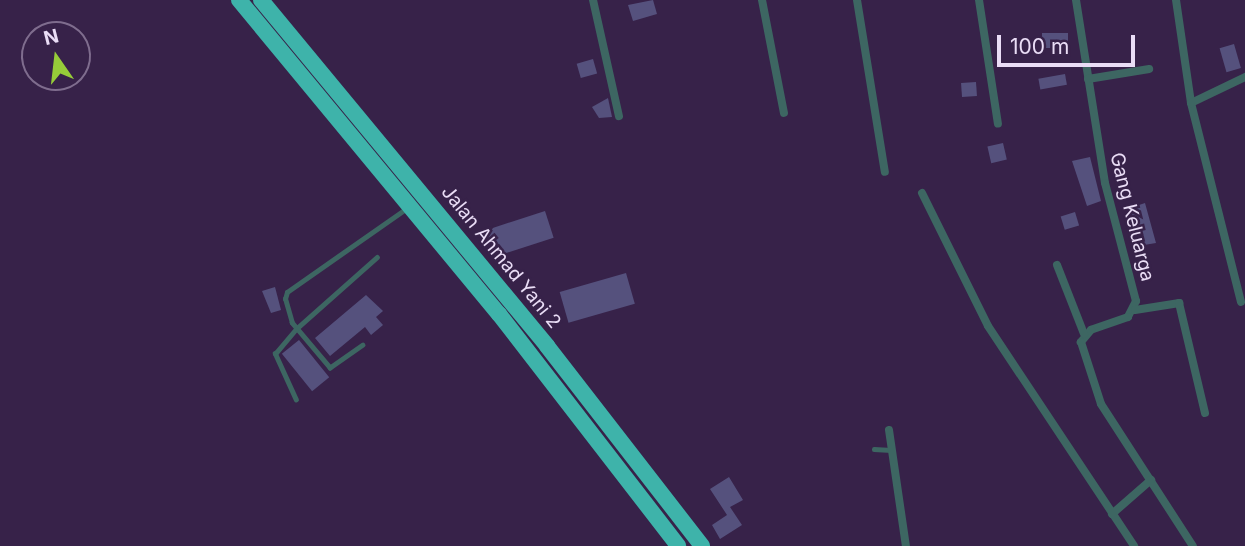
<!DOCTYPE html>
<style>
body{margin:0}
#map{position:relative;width:1245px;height:546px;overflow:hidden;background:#372249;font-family:Inter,sans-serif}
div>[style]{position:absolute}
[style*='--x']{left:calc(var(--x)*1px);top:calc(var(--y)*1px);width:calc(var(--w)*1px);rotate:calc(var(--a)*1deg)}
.building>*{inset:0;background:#55517d;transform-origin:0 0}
.lane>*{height:4.5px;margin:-2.25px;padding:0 2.25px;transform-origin:2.25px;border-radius:2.25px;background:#3d6662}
.street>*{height:8px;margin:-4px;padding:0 4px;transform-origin:4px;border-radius:4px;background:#3d6662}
.highway>*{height:16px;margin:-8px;padding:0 8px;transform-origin:8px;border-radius:8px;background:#3eb3aa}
span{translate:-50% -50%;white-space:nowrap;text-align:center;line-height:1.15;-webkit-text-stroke:5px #372249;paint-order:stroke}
.street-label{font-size:19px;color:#eaddf6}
.north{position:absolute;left:21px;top:21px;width:70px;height:70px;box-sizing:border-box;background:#372249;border:2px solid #7f6d8e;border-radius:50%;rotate:346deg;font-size:19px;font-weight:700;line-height:28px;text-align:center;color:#eaddf6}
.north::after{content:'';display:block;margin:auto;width:24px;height:32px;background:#96cc39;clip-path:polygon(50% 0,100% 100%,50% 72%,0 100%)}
.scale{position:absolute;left:997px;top:35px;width:138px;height:32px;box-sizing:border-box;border:4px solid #eaddf6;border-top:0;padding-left:9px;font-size:21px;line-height:24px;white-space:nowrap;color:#eaddf6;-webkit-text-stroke:5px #372249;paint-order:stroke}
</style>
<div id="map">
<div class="building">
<i style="clip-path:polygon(653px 0,657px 14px,633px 21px,628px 5px)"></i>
<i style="left:1068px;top:33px;width:15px;height:26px;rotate:90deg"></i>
<i style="left:1234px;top:44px;width:25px;height:15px;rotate:74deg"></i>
<i style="left:593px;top:59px;width:15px;height:17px;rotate:74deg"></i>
<i style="left:1065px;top:74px;width:11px;height:27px;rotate:80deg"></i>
<i style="left:976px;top:82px;width:14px;height:15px;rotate:86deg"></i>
<i style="clip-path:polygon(608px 98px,612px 117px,599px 118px,592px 107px)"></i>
<i style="left:1003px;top:143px;width:17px;height:16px;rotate:77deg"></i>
<i style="clip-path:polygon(1090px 157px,1101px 201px,1087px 206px,1072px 161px)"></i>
<i style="clip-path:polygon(1145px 203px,1156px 243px,1132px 247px,1129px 231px,1134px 230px,1127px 209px)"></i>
<i style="left:545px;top:211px;width:28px;height:62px;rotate:72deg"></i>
<i style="left:1075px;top:212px;width:14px;height:15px;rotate:73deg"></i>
<i style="left:626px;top:273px;width:32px;height:69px;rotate:74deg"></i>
<i style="clip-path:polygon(275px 287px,281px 310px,271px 313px,262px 291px)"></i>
<i style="clip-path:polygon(366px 295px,383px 311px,376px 317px,383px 325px,371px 335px,365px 327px,330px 356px,315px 338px)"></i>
<i style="left:299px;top:340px;width:48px;height:22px;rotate:51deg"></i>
<i style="clip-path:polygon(729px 477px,743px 500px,730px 507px,742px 525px,720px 539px,712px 525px,727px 515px,710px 489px)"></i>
</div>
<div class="lane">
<i style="--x:363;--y:345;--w:40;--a:145.1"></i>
<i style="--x:330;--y:368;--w:59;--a:-130.2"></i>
<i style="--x:292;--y:323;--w:25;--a:-106"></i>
<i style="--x:285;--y:299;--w:7;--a:-74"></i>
<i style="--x:287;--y:292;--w:146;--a:-35"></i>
<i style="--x:296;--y:400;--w:51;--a:-114.5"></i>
<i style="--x:275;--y:354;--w:33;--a:-50"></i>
<i style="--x:296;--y:329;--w:108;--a:-41.6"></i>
<i style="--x:874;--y:449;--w:17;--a:3"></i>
</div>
<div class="street">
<i style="--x:593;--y:0;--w:119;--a:77.4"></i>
<i style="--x:762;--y:0;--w:115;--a:79"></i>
<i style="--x:857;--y:0;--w:174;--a:80.8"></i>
<i style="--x:979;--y:0;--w:125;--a:81.3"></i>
<i style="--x:1076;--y:0;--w:185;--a:81"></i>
<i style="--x:1105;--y:183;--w:122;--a:75.3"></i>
<i style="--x:1136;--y:301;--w:18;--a:117"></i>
<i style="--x:1128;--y:317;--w:39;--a:161"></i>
<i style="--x:1091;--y:330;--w:16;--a:130"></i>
<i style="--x:1081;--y:342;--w:65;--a:72.1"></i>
<i style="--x:1101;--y:404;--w:169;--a:57.1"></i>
<i style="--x:1176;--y:0;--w:104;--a:81.7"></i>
<i style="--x:1191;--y:103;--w:205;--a:75.9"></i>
<i style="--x:1088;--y:79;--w:62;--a:-9.3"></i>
<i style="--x:1191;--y:103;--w:60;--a:-25.7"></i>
<i style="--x:922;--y:193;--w:148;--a:63.6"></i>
<i style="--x:988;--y:326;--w:264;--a:56.4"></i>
<i style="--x:1057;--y:265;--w:74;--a:68.6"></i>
<i style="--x:1135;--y:310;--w:45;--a:-9"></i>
<i style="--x:1179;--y:303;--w:113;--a:76.7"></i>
<i style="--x:889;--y:430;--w:117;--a:81.7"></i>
<i style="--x:1112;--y:514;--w:52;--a:-41.1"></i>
</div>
<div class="highway">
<i style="--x:239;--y:0;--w:408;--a:50.4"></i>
<i style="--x:499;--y:314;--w:293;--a:52.3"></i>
<i style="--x:261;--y:0;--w:449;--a:50.4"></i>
<i style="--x:547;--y:346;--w:253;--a:52.2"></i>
</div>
<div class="street-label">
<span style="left:1132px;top:217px;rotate:76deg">Gang Keluarga</span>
<span style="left:501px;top:257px;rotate:51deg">Jalan Ahmad Yani 2</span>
</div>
<div class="north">N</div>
<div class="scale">100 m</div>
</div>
